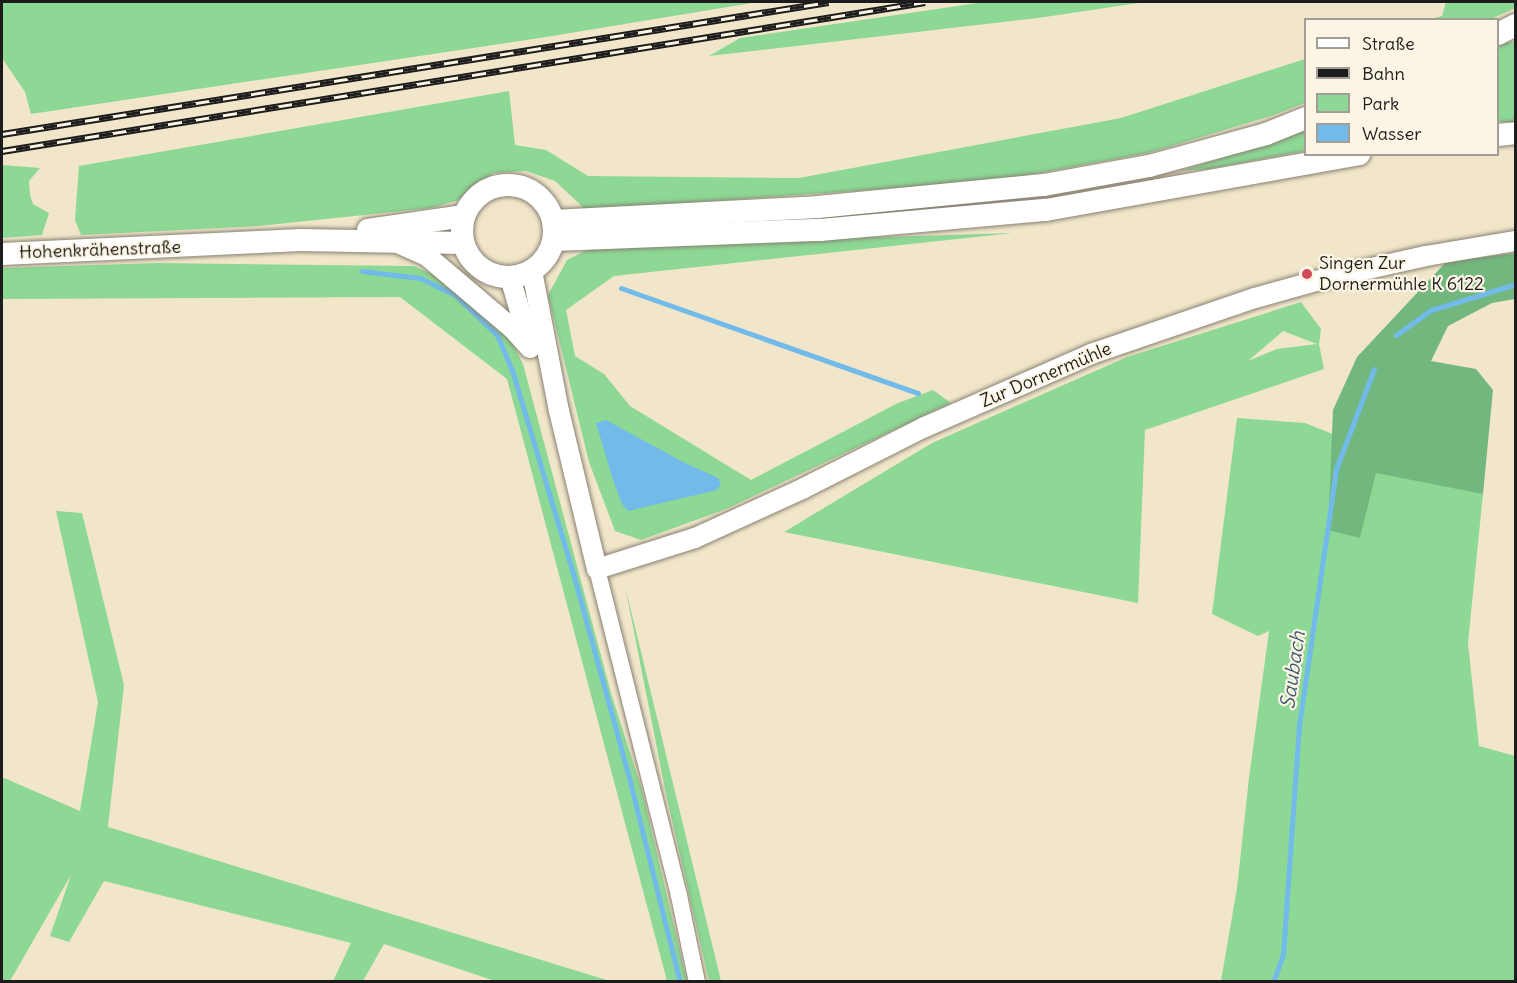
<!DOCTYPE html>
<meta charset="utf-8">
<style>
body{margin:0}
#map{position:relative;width:1517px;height:983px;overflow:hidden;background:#f2e6ca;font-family:Delius,sans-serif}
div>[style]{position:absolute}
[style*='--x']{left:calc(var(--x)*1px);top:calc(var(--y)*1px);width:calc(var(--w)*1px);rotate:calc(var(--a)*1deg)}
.green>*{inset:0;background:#8dd895;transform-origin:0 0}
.forest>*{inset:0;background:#72b87e}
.water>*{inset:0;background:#71bae9}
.stream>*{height:5px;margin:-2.5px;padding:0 2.5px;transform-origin:2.5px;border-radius:2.5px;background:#71bae9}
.roads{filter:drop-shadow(0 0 2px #878173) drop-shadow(0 0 2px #878173)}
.minor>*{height:16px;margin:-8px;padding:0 8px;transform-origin:8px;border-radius:8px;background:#fff}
.tertiary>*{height:20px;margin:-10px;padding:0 10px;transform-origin:10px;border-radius:10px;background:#fff}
.secondary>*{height:22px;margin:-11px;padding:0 11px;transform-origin:11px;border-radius:11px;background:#fff}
.secondary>.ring{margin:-11px;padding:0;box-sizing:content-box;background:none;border:22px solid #fff;border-radius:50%}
.rail>*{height:7px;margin-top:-3.5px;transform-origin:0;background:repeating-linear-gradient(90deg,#fcf5e5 0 14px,#1c1c1c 0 28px);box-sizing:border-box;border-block:2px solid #1c1c1c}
.dots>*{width:16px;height:16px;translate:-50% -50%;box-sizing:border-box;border:3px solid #fcf5e5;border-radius:50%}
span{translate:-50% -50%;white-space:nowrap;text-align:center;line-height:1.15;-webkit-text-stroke:4.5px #fcf5e5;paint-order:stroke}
.street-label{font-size:18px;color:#1c1c1c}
.poi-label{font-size:18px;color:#1c1c1c}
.left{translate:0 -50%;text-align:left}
.water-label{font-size:20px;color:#3e5b6e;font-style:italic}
.frame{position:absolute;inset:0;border:3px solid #1c1c1c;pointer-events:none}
.legend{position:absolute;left:1304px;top:18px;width:195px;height:138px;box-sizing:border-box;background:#fcf5e5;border:2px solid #a29e95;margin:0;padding:8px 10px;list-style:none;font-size:18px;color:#1c1c1c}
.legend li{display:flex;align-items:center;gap:12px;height:30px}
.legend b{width:30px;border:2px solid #a29e95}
</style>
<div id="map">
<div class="green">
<i style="clip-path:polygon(2px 2px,758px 2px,546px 37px,31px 114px,25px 92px,2px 58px)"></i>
<i style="clip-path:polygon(984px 2px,1145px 2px,1038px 18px,709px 56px,740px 38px)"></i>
<i style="clip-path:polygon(1446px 2px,1515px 2px,1515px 8px,1491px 19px,1430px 19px,1442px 16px)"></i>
<i style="left:1515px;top:42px;width:80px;height:19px;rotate:90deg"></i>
<i style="clip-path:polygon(1305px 59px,1305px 103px,1271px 116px,1148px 153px,995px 181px,586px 210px,555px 181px,526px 171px,493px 173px,459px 200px,431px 208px,259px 226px,81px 235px,75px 220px,79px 166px,509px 91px,515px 145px,546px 150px,588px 176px,799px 178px,1121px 118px)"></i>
<i style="clip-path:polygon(1305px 128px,1305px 151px,1208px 169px,1180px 171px,1267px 144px)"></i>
<i style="clip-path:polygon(2px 165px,40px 168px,29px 181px,30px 195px,33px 204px,49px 213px,42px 235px,2px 238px)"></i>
<i style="clip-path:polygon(1013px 233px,614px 276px,566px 310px,575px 356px,604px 374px,630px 406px,751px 480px,898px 403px,933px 390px,951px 403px,726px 509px,641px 540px,615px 531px,589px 462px,548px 295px,567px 260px,595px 246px)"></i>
<i style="clip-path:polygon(157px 263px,414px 266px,450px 282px,510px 338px,523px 364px,611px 693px,642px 790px,687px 981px,667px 981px,507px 379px,400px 297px,2px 299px,2px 268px)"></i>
<i style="clip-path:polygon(evenodd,1301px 302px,1321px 329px,1319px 344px,1324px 369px,1145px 430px,1138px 603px,784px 532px,932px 443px,1127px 357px,1301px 302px,1283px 331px,1317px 344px,1277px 349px,1248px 361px,1283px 331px)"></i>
<i style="clip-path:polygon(1237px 418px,1305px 423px,1483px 494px,1468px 643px,1479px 746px,1515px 756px,1515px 981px,1221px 981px,1237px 888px,1249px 778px,1269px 631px,1258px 636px,1212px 614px)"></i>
<i style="clip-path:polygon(56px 511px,82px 513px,124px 685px,108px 827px,610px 981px,495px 981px,384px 944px,363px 981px,333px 981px,351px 943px,104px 881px,69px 942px,50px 936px,71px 875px,10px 981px,2px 981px,2px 777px,80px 811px,98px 702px)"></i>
<i style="clip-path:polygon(625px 586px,721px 981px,709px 981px,666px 794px)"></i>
</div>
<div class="forest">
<i style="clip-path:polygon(1515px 253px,1515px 299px,1492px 303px,1448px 326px,1431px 361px,1476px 369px,1493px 390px,1483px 494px,1376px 473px,1360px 538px,1328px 530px,1333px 410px,1357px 357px,1446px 262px)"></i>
</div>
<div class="water">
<i style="clip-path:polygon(606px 420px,683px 462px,718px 478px,721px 484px,717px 490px,628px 511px,622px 504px,613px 480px,596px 423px)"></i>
</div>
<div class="stream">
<i style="--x:362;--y:271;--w:58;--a:6.9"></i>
<i style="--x:420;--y:278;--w:39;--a:26"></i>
<i style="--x:455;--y:295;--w:58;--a:43.6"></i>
<i style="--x:497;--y:335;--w:38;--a:67"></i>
<i style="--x:512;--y:370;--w:212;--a:73.3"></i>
<i style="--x:573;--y:573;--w:217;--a:74.7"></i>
<i style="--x:630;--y:782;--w:206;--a:76"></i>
<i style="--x:621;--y:288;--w:315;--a:19.5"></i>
<i style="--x:1396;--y:335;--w:43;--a:-35.5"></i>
<i style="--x:1431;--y:310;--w:89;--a:-17"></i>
<i style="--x:1273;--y:982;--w:30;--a:-70"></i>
<i style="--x:1283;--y:954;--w:229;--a:-86"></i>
<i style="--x:1299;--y:726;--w:260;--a:-81.8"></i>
<i style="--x:1336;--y:469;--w:107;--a:-69.2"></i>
</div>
<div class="roads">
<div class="minor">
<i style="--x:597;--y:569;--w:337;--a:75.9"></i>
<i style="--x:679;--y:896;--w:88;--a:78.2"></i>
</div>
<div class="tertiary">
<i style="--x:398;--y:243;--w:32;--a:24"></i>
<i style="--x:427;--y:256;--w:111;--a:40.3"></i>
<i style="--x:512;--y:328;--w:27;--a:48"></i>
<i style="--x:532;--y:271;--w:143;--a:79.1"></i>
<i style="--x:559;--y:411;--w:163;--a:76.5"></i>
<i style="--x:597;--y:569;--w:103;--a:-17.6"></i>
<i style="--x:695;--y:538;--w:120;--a:-24.6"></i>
<i style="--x:804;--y:488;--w:136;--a:-26.8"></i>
<i style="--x:925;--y:427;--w:181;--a:-23.7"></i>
<i style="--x:1091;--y:354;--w:173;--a:-18.9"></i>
<i style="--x:1255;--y:298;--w:71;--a:-15.6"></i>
<i style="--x:1323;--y:279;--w:106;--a:-12.6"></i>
<i style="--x:1426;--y:256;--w:91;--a:-9.5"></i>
<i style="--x:510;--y:277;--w:69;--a:73.9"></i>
</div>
<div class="secondary">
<i style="--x:1498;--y:34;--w:20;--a:-27"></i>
<i style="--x:1498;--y:135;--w:18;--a:-6"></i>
<i class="ring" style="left:462px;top:185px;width:70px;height:70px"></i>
<i style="--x:553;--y:221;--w:265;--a:-3"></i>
<i style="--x:818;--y:207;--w:227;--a:-5.6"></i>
<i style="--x:1044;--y:185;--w:107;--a:-10.3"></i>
<i style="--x:1149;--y:166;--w:121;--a:-15.3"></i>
<i style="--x:1266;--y:134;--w:43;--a:-21.8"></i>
<i style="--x:368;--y:230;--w:97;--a:-8.3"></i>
<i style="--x:554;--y:240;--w:266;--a:-2.2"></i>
<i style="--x:820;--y:230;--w:227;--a:-5.1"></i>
<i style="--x:1046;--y:210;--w:318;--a:-10.1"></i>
<i style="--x:2;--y:254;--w:299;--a:-2.7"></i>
<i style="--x:301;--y:240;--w:162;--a:1.1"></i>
</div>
</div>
<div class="rail">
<i style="--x:2;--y:134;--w:837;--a:-9.07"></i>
<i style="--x:2;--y:151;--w:935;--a:-9.17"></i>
</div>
<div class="dots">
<i style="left:1307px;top:274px;background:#d1495b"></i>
</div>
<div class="street-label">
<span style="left:100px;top:250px;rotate:-2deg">Hohenkrähenstraße</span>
<span style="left:1046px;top:375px;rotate:-23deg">Zur Dornermühle</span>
</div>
<div class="poi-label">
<span class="left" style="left:1319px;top:274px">Singen Zur<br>Dornermühle K 6122</span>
</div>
<div class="water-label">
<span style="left:1292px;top:670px;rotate:-82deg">Saubach</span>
</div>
<div class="frame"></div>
<ul class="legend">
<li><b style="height:8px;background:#fff"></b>Straße</li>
<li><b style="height:8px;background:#1c1c1c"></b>Bahn</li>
<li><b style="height:16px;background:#8dd895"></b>Park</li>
<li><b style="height:16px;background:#71bae9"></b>Wasser</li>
</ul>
</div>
